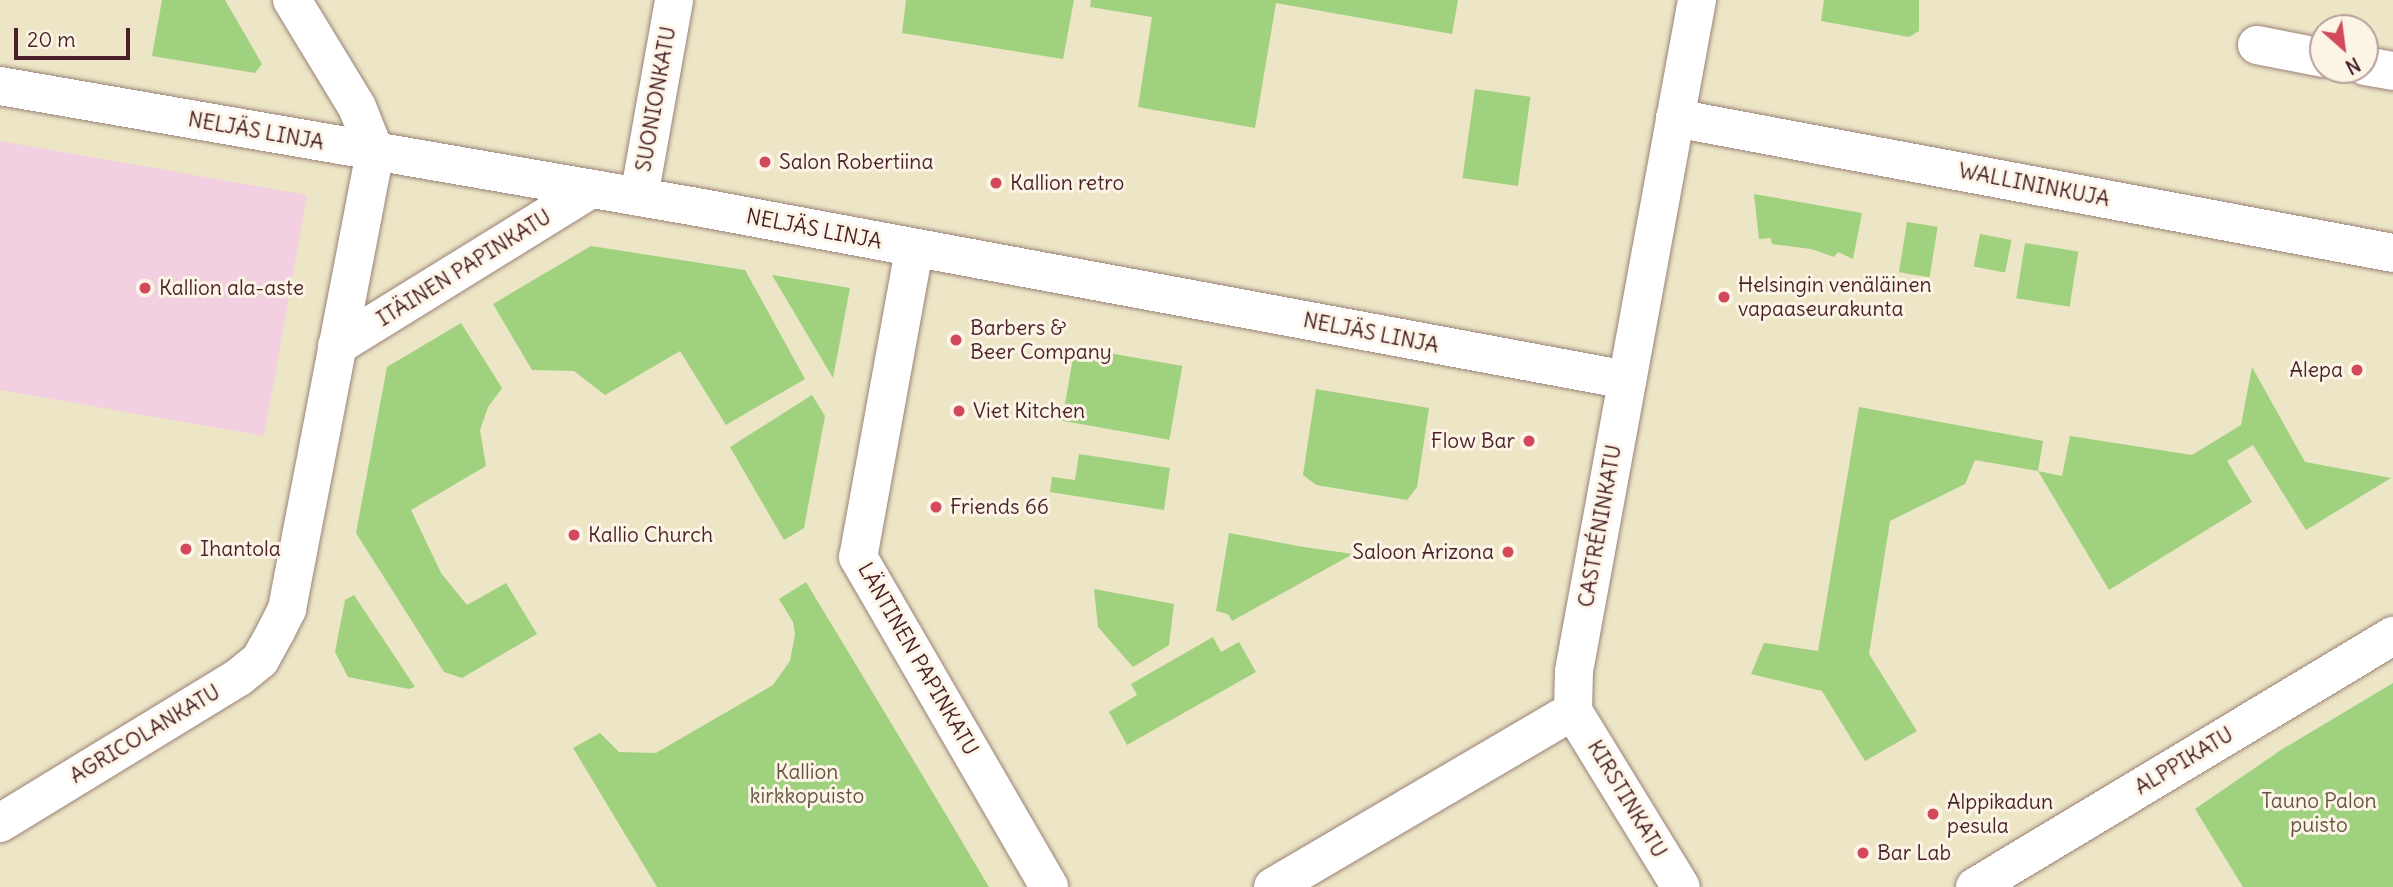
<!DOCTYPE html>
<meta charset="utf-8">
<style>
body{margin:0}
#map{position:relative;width:2393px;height:887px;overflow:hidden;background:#ece5c6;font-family:Delius,sans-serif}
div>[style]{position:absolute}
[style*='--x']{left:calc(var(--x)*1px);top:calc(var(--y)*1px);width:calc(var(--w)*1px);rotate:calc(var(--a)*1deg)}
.built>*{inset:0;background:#f2cfe1}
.green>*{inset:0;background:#a0d17f;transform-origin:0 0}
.roads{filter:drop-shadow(0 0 2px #9b8278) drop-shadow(0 0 2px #9b8278)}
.minor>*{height:38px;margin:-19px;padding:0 19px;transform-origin:19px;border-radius:19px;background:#fff}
.dots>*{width:19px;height:19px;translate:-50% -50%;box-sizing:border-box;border:4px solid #fcf5e5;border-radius:50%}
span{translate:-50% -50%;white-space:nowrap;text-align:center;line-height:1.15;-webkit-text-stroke:6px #fcf5e5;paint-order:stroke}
.street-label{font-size:21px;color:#4a1f2b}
.poi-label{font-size:21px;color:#4a1f2b}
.left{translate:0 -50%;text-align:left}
.right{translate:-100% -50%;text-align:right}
.park-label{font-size:21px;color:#645444}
.north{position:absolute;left:2309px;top:14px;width:70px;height:70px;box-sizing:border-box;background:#fcf5e5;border:2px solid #b59f9b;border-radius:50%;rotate:152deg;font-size:19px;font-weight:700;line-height:28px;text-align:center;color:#4a1f2b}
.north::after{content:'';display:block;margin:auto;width:24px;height:32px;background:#d1495b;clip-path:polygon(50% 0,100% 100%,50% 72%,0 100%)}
.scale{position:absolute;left:14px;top:28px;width:116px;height:32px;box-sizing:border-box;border:4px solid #4a1f2b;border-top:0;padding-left:9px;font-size:21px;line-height:24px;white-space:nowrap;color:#4a1f2b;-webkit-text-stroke:5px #fcf5e5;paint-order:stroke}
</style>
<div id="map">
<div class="built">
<i style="clip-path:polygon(0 141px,307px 195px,264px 436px,0 390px)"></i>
</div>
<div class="green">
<i style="clip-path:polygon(162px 0,225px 0,262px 64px,255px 73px,152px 56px)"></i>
<i style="clip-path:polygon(906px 0,1074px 0,1063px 59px,902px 33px)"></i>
<i style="clip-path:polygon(1091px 0,1458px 0,1452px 34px,1276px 3px,1255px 128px,1138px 107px,1152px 17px,1090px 7px)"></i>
<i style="clip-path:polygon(1824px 0,1919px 0,1919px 31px,1909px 37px,1821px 21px)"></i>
<i style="left:1475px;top:89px;width:56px;height:90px;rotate:8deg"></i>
<i style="clip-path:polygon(1754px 194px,1862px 213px,1853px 259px,1838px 252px,1834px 257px,1811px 249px,1772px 244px,1771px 238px,1759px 239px)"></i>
<i style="left:1907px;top:222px;width:31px;height:51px;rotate:9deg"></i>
<i style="left:1980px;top:234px;width:32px;height:33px;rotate:11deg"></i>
<i style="left:2025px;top:243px;width:54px;height:56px;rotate:9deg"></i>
<i style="clip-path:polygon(591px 246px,745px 270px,805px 379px,726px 425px,680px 351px,605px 395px,574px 371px,532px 370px,493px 304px)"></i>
<i style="clip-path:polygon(772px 275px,850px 288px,833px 378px)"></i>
<i style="clip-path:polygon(461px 323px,502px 388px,488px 407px,480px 430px,486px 466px,411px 510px,441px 573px,467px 605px,506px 583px,537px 634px,462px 678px,444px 672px,356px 533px,387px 367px)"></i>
<i style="left:1075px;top:347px;width:109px;height:75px;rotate:10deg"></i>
<i style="clip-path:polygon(2252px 367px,2305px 462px,2391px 478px,2306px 530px,2253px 445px,2227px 461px,2252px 502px,2109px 590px,2038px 471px,1975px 460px,1965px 484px,1890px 521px,1869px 654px,1917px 731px,1865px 761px,1822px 691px,1751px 674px,1764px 643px,1818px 651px,1859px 407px,2043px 441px,2038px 471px,2062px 476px,2070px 436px,2192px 455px,2241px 425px)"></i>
<i style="clip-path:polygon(1316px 389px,1429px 408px,1417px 487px,1407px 500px,1316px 485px,1303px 475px)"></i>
<i style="clip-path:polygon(812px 395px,825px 416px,804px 528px,784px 540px,730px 447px)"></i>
<i style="clip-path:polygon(1079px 454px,1170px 468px,1164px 510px,1050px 492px,1052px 477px,1075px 480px)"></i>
<i style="clip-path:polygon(1229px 533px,1304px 547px,1353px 554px,1232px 621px,1228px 614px,1216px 611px)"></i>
<i style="clip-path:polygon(806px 582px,920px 771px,989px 887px,657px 887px,573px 748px,600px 733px,619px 752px,656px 753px,773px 685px,790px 661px,795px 635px,793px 622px,779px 599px)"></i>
<i style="clip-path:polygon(1094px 589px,1174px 604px,1169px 645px,1133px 667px,1098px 627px)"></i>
<i style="clip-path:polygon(354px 595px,415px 687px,409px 689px,348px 677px,335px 652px,345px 600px)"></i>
<i style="clip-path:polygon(1213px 637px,1221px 652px,1239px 642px,1256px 672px,1127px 745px,1109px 712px,1137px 695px,1131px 684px)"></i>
<i style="clip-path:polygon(2393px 683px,2393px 887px,2243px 887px,2195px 809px,2281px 750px)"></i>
</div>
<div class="roads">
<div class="minor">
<i style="--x:292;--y:0;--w:125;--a:58.7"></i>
<i style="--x:357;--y:107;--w:48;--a:68.2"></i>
<i style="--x:2257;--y:45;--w:67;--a:11.1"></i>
<i style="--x:2365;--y:66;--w:28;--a:10"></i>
<i style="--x:0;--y:86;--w:707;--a:9.85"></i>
<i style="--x:697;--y:207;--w:946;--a:10.54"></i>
<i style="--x:1675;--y:118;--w:731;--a:10.65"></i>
<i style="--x:639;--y:197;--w:200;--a:-79.9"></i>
<i style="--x:914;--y:250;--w:312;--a:100.3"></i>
<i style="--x:858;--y:557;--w:381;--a:59.9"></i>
<i style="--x:337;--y:346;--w:299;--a:-31.7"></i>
<i style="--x:1573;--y:711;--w:206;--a:58.5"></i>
<i style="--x:0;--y:823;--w:280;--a:-31.4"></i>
<i style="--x:239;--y:677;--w:27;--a:-39"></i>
<i style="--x:260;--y:660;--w:33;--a:-61"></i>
<i style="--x:276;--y:631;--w:25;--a:-63"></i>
<i style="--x:287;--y:609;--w:465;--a:-79.1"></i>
<i style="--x:1273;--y:887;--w:348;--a:-30.4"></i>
<i style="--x:1573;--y:711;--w:40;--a:-88.6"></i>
<i style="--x:1574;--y:671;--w:682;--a:-79.61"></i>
<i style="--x:1975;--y:887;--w:488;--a:-31"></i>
</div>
</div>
<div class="dots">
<i style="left:765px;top:162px;background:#d1495b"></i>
<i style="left:996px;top:183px;background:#d1495b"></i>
<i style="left:145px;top:288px;background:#d1495b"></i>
<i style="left:1724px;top:297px;background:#d1495b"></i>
<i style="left:956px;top:340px;background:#d1495b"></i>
<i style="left:2357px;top:370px;background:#d1495b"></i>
<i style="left:959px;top:411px;background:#d1495b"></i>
<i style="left:1529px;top:441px;background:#d1495b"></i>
<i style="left:936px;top:507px;background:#d1495b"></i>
<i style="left:574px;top:535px;background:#d1495b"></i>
<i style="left:186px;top:549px;background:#d1495b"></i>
<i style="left:1508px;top:552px;background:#d1495b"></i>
<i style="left:1933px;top:814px;background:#d1495b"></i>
<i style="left:1863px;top:853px;background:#d1495b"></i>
</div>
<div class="street-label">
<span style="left:656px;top:99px;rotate:-80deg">SUONIONKATU</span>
<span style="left:256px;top:131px;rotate:10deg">NELJÄS LINJA</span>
<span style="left:2034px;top:185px;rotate:11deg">WALLININKUJA</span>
<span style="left:814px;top:229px;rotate:11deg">NELJÄS LINJA</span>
<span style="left:464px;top:268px;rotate:-32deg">ITÄINEN PAPINKATU</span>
<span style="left:1371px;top:333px;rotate:11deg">NELJÄS LINJA</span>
<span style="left:1600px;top:526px;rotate:-80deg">CASTRÉNINKATU</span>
<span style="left:918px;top:659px;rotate:60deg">LÄNTINEN PAPINKATU</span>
<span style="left:145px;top:734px;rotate:-31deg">AGRICOLANKATU</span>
<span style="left:2184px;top:761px;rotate:-31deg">ALPPIKATU</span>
<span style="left:1627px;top:799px;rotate:59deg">KIRSTINKATU</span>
</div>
<div class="poi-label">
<span class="left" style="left:779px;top:162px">Salon Robertiina</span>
<span class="left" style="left:1010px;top:183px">Kallion retro</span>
<span class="left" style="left:1738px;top:297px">Helsingin venäläinen<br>vapaaseurakunta</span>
<span class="left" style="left:159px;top:288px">Kallion ala-aste</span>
<span class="left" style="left:970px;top:340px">Barbers &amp;<br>Beer Company</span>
<span class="right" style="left:2343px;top:370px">Alepa</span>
<span class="left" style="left:973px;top:411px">Viet Kitchen</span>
<span class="right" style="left:1515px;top:441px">Flow Bar</span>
<span class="left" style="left:950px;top:507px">Friends 66</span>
<span class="left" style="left:588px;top:535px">Kallio Church</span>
<span class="left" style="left:200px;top:549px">Ihantola</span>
<span class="right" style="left:1494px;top:552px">Saloon Arizona</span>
<span class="left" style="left:1947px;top:814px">Alppikadun<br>pesula</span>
<span class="left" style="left:1877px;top:853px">Bar Lab</span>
</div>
<div class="park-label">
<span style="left:807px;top:784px">Kallion<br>kirkkopuisto</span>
<span style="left:2319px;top:813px">Tauno Palon<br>puisto</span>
</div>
<div class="north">N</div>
<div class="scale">20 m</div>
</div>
